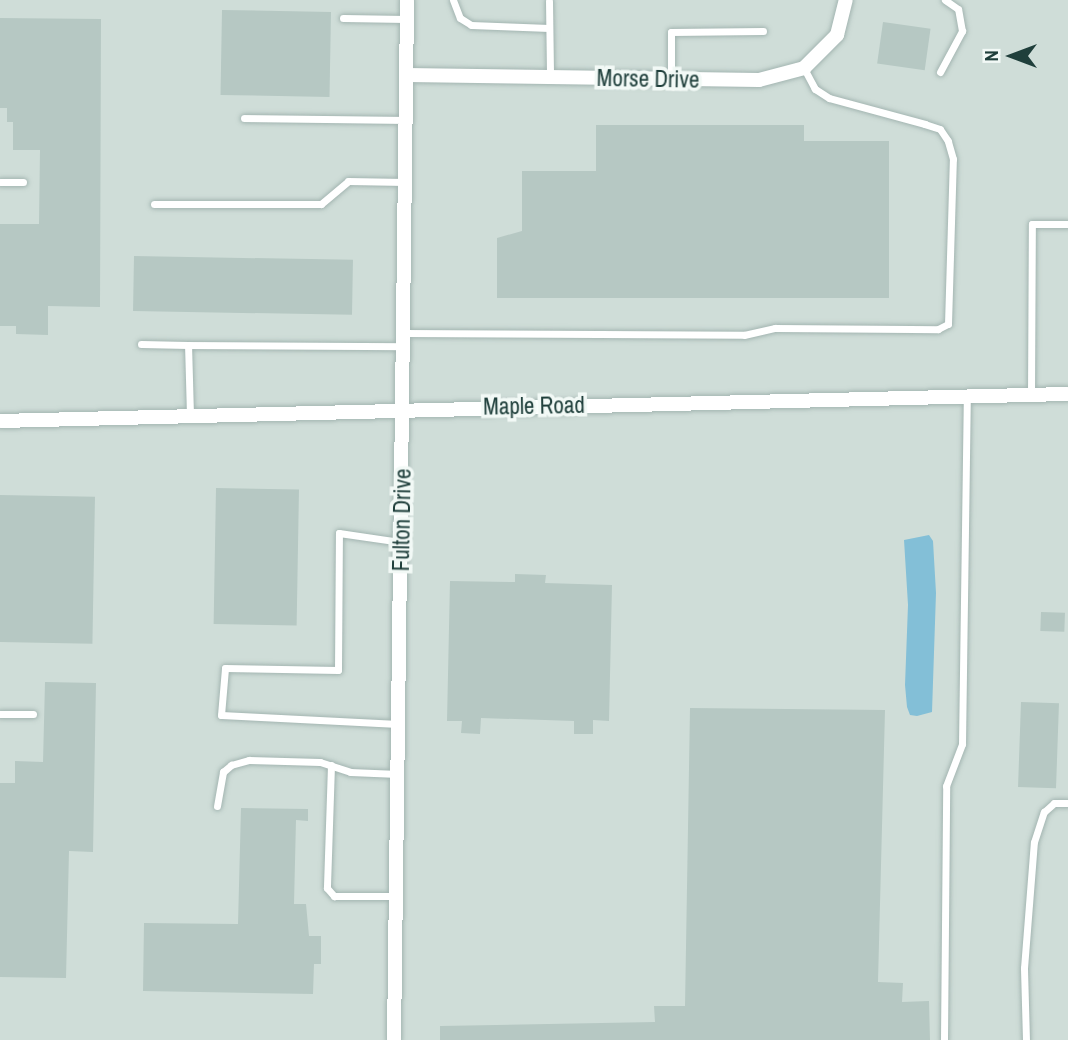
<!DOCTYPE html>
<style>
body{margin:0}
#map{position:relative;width:1068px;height:1040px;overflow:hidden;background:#e1ede9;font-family:"Archivo Narrow",sans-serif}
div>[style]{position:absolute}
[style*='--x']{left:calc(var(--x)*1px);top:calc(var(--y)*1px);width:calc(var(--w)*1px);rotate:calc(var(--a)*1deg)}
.built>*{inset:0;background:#cfddd8;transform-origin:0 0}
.water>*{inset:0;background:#83bfd7}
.building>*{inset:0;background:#b6c8c3;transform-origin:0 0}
.roads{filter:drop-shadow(0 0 2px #a3b5b1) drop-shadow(0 0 2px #a3b5b1)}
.service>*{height:7px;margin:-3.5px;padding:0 3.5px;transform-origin:3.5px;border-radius:3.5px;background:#fff}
.minor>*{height:14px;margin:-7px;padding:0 7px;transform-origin:7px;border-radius:7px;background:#fff}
span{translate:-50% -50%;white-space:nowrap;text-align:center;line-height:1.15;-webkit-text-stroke:7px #f2f9f6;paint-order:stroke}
.street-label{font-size:23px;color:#1f3f3b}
.north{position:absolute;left:977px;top:21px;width:70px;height:70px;-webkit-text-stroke:5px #f2f9f6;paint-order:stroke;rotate:270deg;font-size:19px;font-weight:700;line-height:28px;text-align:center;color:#1f3f3b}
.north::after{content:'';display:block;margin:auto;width:24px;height:32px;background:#1f3f3b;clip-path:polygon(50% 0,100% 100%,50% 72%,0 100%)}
</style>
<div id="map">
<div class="built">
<i style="left:0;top:0;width:1068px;height:1040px"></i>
</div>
<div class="water">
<i style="clip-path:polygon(929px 535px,933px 541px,936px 593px,932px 712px,917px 716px,910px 715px,907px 707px,905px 685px,908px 605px,904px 540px)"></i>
</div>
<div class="building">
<i style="left:222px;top:10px;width:109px;height:85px;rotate:1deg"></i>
<i style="clip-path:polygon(0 18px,101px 19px,100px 307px,48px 306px,48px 335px,16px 334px,16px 326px,0 326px,0 224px,39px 224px,40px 150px,13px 150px,13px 122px,7px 122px,7px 108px,0 108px)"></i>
<i style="left:883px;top:22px;width:48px;height:42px;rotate:8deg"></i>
<i style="clip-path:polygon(596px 125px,804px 125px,804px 141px,889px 141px,889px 298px,497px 298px,497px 238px,522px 231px,522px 171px,596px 171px)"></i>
<i style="left:134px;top:256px;width:219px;height:55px;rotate:1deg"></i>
<i style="left:216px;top:488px;width:83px;height:136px;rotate:1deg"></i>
<i style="left:0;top:495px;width:95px;height:147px;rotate:1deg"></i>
<i style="clip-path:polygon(515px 574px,546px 575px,545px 583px,612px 585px,609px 721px,593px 720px,593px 734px,574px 734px,574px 721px,481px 718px,480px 734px,461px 733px,462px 721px,447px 721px,450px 581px,515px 582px)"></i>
<i style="left:1041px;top:612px;width:24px;height:19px;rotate:2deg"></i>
<i style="clip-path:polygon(45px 682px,96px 683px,93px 852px,69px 851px,66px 978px,0 977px,0 783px,15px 783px,15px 761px,43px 762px)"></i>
<i style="left:1021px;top:702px;width:38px;height:85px;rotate:2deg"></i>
<i style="clip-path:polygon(690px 708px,885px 710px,878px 982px,903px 983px,902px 1002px,929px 1001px,930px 1040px,440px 1040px,440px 1026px,655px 1022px,654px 1006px,685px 1006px)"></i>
<i style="clip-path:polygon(241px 808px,308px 809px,308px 821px,296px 820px,294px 904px,306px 904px,309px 936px,321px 936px,321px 964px,314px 964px,313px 994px,143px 991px,144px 923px,238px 924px)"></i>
</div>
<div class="roads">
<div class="service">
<i style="--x:453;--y:0;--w:19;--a:69"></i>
<i style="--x:460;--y:18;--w:13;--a:32"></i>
<i style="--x:471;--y:25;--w:78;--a:2.2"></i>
<i style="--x:549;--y:1;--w:76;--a:89.2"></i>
<i style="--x:343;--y:18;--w:63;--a:0.9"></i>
<i style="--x:940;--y:72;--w:47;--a:-61.8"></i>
<i style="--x:962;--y:31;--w:22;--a:-100"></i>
<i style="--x:958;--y:9;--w:16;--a:-145"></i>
<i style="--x:671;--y:78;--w:46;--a:-90"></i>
<i style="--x:671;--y:32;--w:92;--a:-0.6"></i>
<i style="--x:244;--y:118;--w:161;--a:0.7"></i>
<i style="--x:0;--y:182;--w:23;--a:0"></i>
<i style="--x:154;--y:204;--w:167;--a:0"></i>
<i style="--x:321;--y:204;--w:35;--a:-40"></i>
<i style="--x:348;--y:181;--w:57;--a:1"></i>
<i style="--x:404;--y:333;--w:340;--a:0.3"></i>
<i style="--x:744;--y:335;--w:32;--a:-13"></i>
<i style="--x:775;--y:328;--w:163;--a:0.4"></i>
<i style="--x:938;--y:329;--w:11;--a:-27"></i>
<i style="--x:948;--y:324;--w:165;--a:-88.3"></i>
<i style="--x:953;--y:159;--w:19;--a:-106"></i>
<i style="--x:948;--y:141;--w:14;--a:-124"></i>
<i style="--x:940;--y:129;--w:16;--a:-162"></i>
<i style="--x:925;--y:124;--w:99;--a:-164.8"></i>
<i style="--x:829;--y:98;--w:17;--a:-147"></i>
<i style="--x:815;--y:89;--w:24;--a:-118"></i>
<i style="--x:141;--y:344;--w:47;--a:1.2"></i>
<i style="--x:1031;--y:394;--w:170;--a:-89.7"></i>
<i style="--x:1032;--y:224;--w:36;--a:0"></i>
<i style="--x:190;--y:415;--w:70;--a:-91.6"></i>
<i style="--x:188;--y:345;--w:216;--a:0.3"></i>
<i style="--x:0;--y:714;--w:33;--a:0"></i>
<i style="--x:398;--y:724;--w:177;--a:-177.1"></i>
<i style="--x:221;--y:715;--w:47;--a:-85.1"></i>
<i style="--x:225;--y:668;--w:113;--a:1"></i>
<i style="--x:338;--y:670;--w:137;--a:-89.6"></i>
<i style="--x:339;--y:533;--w:63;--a:8.3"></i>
<i style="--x:331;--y:765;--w:123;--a:91.9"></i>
<i style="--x:327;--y:888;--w:11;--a:49"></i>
<i style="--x:334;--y:896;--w:62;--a:0"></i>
<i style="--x:217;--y:806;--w:35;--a:-80"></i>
<i style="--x:223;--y:772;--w:11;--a:-41"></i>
<i style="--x:231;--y:765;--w:19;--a:-16"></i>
<i style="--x:249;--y:760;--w:71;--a:1.6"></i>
<i style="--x:320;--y:762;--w:32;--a:18"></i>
<i style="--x:350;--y:772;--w:48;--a:2.4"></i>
<i style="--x:944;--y:1040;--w:254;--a:-89.5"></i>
<i style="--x:946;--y:786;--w:45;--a:-69.1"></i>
<i style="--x:962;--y:744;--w:348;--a:-89.2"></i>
<i style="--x:1026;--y:1040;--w:72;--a:-91.6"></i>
<i style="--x:1024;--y:968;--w:126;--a:-85.5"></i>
<i style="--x:1034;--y:842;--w:32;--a:-72"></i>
<i style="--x:1044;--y:812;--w:13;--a:-42"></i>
<i style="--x:1054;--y:803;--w:14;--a:0"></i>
</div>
<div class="minor">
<i style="--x:407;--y:75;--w:352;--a:0.8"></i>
<i style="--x:759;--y:80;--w:47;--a:-14.9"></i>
<i style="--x:804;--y:68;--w:47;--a:-45"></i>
<i style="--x:837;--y:35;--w:36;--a:-76"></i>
<i style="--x:0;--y:421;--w:1068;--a:-1.45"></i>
<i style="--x:394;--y:1040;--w:1040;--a:-89.28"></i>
</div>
</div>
<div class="street-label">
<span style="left:648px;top:79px;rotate:1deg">Morse Drive</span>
<span style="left:534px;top:406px;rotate:-1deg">Maple Road</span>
<span style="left:402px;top:520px;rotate:-89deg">Fulton Drive</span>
</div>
<div class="north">N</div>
</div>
